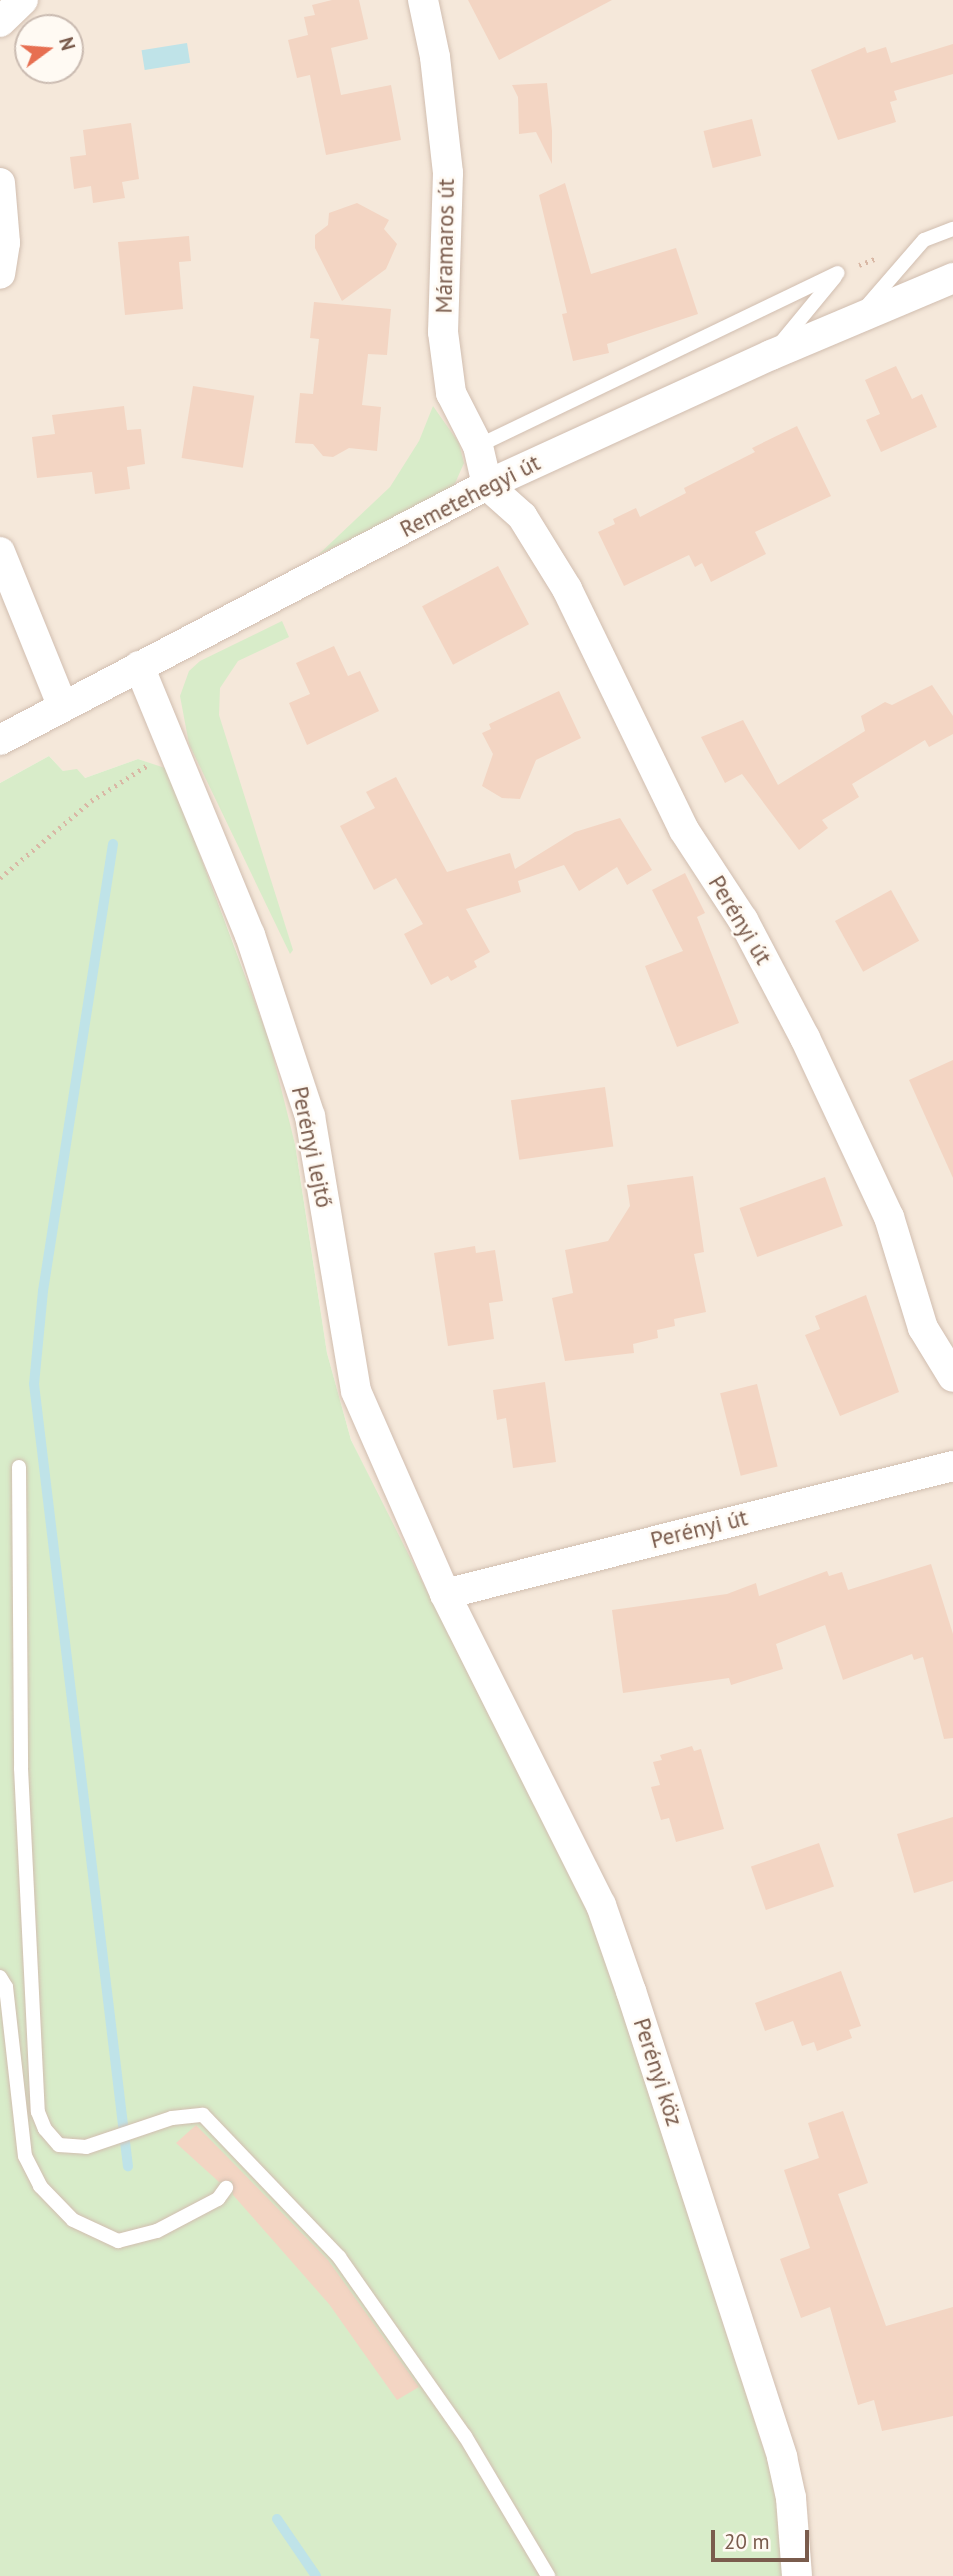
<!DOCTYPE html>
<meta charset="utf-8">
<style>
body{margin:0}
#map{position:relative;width:953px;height:2576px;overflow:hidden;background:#fdf6ec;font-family:"PT Sans",sans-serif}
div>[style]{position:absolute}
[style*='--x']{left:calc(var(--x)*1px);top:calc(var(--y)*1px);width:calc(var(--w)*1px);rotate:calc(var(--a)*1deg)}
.residential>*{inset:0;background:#f5e8da}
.green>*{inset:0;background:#d8ecc9}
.water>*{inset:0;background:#bfe3e8;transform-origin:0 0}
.stream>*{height:10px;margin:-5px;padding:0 5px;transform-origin:5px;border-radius:5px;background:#bfe3e8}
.building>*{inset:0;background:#f3d5c3;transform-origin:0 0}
.path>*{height:4.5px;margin-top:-2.25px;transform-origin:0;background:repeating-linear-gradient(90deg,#d9b8a5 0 2px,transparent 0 7px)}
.roads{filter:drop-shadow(0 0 2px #d1beb0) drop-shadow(0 0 2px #d1beb0)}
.lane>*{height:14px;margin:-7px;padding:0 7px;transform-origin:7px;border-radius:7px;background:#fff}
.street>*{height:30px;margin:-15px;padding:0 15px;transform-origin:15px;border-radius:15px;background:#fff}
span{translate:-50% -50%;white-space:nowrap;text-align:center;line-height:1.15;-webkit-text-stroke:5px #fffaf3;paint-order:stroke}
.street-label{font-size:23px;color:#7a5c4d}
.north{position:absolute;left:14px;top:14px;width:70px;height:70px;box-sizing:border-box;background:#fffaf3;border:2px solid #cabbb1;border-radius:50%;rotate:74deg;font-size:19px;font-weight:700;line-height:28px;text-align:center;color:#7a5c4d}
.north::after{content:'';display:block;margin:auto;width:24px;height:32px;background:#e76f51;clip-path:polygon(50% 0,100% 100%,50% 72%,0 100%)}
.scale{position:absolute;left:711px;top:2530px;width:98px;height:32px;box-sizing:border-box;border:4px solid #7a5c4d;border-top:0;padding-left:9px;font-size:21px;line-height:24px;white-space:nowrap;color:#7a5c4d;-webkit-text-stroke:5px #fffaf3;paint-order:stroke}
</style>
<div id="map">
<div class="residential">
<i style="clip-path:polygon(evenodd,0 0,953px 0,953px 2576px,784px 2576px,774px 2481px,619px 1992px,351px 1440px,327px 1353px,295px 1144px,245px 973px,168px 770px,138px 759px,85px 778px,63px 771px,49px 756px,0 783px,0 0,28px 28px,70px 28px,70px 70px,28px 70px,28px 28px)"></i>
</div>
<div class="green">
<i style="clip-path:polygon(433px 406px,459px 443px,464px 463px,453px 488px,318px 555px,390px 487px,419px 441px)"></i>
<i style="clip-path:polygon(282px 621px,289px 637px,238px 661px,220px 688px,219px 715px,293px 950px,290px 954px,189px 744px,180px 696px,189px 671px,200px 661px)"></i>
<i style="clip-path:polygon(49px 756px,63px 771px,77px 769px,85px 778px,138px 759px,168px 769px,269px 1040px,295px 1144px,327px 1353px,351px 1440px,593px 1921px,774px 2481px,786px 2561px,784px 2576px,0 2576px,0 783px)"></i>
</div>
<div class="water">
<i style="left:187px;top:43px;width:20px;height:46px;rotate:81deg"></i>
</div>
<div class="stream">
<i style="--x:113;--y:844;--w:452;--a:98.9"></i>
<i style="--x:43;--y:1291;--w:93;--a:95.5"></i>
<i style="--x:34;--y:1384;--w:788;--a:83.15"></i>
<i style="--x:277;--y:2519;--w:69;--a:55.6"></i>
</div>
<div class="building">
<i style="clip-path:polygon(332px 0,359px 0,368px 39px,331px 48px,341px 95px,391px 85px,401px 140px,326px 155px,310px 75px,297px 78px,288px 40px,308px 35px,304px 17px,315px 15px,312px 5px)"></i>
<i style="clip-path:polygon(468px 0,612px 0,499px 60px)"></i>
<i style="clip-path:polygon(953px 44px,953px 74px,894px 91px,897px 100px,890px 102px,896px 122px,838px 140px,811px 70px,865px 47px,867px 53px,886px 47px,891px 63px)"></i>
<i style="clip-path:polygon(547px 83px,552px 131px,552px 164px,536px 132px,519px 134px,518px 97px,512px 85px)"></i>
<i style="left:752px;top:119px;width:38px;height:50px;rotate:76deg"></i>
<i style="clip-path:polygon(131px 123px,139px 179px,122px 182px,125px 198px,93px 203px,91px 186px,74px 189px,70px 157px,86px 155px,83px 130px)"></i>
<i style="clip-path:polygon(565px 183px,591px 274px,676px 248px,698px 314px,607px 344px,609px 353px,573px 361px,562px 314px,567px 313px,539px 195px)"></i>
<i style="clip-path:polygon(357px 203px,389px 220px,384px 229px,397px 244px,386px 269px,342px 301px,315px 248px,315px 235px,328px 225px,329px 213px)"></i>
<i style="clip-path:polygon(189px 236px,191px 261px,179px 262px,183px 309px,125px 315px,118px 242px)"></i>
<i style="clip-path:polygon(314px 302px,391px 309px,387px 355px,368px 354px,362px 405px,381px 407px,377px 451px,349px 448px,333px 457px,323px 456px,313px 444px,295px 443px,300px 393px,313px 394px,319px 339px,310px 338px)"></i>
<i style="clip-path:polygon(896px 366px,912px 399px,922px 394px,937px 427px,881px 452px,866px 420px,880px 414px,865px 380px)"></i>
<i style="left:193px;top:386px;width:62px;height:73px;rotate:9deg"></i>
<i style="clip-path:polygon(124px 406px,127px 430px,141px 429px,145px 464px,127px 467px,130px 489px,95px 494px,92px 472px,37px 478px,32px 437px,55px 434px,52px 415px)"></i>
<i style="clip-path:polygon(797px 426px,831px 496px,755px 532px,766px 554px,711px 582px,702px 563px,695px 567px,689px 555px,624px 586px,598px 532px,615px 524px,613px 519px,636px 508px,640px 517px,686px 493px,684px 488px,755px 452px,752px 448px)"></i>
<i style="left:498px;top:566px;width:66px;height:86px;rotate:62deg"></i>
<i style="clip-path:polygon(334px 646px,348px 676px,360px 671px,379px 711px,307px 745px,289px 703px,310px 694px,296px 663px)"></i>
<i style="clip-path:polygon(932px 685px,953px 716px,953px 734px,929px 747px,925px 740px,852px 784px,859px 797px,822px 820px,828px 828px,799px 850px,742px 774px,725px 783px,701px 737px,743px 720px,778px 785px,865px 731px,861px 716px,885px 702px,892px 705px)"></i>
<i style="clip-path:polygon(559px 691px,581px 738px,536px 760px,520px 799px,502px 798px,482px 786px,493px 754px,482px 733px,491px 729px,489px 724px)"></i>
<i style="clip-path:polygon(396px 777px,447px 872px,510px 853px,515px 869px,575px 832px,620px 818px,652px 870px,627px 885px,617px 867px,579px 891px,564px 865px,518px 881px,521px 892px,466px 909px,490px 952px,474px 961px,477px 967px,451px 981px,448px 976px,431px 985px,404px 934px,423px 924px,396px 878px,374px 890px,340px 826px,375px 808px,366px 792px)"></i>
<i style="clip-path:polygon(685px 873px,705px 913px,697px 917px,739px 1023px,677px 1047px,645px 966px,683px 951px,652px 890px)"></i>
<i style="left:891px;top:890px;width:58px;height:64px;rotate:61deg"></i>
<i style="clip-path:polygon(953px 1060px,953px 1178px,909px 1080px)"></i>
<i style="left:605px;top:1087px;width:60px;height:95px;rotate:82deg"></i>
<i style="clip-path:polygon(693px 1176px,704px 1252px,694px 1254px,706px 1312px,674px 1319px,675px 1326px,657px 1330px,658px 1338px,633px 1344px,634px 1353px,565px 1361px,552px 1298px,573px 1293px,565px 1250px,608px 1241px,630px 1206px,627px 1185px)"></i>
<i style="left:825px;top:1177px;width:52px;height:91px;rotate:70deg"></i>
<i style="clip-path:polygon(475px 1246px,476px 1253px,495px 1250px,503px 1301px,489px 1303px,494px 1339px,448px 1346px,434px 1253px)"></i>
<i style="clip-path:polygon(866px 1295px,899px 1392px,840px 1416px,805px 1335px,820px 1329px,815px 1316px)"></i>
<i style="clip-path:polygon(545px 1382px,556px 1462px,513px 1468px,506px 1418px,497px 1420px,493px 1390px)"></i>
<i style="left:757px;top:1384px;width:85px;height:38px;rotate:76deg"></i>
<i style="clip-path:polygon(931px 1564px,953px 1634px,953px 1738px,944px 1739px,923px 1657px,914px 1660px,912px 1654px,843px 1680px,825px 1625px,776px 1644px,783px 1669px,731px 1685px,729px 1678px,623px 1693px,612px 1610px,727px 1594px,756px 1583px,759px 1596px,827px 1571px,829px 1576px,842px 1572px,848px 1590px)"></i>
<i style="clip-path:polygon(692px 1746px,694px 1751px,701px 1749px,724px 1829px,676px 1842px,669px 1818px,661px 1820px,651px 1787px,660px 1785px,653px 1762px,662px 1760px,660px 1755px)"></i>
<i style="clip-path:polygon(953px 1817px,953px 1881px,914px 1893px,897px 1834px)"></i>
<i style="left:819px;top:1843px;width:46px;height:72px;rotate:71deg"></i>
<i style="clip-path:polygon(841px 1971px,861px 2026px,849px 2030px,852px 2038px,817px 2051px,814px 2042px,802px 2046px,793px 2021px,765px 2031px,755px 2003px)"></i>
<i style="clip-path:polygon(843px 2111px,868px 2183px,838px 2194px,886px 2326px,953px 2307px,953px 2416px,882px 2431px,874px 2400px,858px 2405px,830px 2307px,801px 2318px,780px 2259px,810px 2248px,784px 2170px,819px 2158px,808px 2123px)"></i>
<i style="clip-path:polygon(196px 2125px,328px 2260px,419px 2387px,397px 2400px,329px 2304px,233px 2195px,232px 2181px,219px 2182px,176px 2143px)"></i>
</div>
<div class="path">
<i style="--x:859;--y:265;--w:19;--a:-21"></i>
<i style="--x:0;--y:878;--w:119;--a:-40.2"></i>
<i style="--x:91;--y:801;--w:67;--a:-32.3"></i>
</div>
<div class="roads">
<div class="lane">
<i style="--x:865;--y:308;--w:90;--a:-49.1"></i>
<i style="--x:924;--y:240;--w:31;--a:-21"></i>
<i style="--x:779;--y:345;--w:88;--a:-50.5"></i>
<i style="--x:478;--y:446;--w:399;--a:-25.7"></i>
<i style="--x:19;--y:1467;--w:301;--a:89.6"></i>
<i style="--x:21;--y:1768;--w:344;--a:87.2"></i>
<i style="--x:38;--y:2112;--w:18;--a:68"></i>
<i style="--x:45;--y:2129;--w:21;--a:49"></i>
<i style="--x:59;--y:2145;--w:27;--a:4"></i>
<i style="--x:86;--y:2147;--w:91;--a:-18.6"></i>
<i style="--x:172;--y:2118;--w:31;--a:-6"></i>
<i style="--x:203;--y:2115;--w:197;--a:46.2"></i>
<i style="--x:339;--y:2257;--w:219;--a:54.9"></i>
<i style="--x:465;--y:2436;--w:163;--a:59.3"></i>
<i style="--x:0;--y:1977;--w:12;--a:59"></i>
<i style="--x:6;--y:1987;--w:170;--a:83.6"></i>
<i style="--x:25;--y:2156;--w:34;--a:63"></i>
<i style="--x:40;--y:2186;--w:47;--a:45.9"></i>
<i style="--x:73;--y:2220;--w:50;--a:25"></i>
<i style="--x:118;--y:2241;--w:40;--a:-14.4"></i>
<i style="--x:157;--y:2231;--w:69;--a:-27.7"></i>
<i style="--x:218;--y:2199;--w:14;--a:-54"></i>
</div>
<div class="street">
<i style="--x:423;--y:0;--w:58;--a:78.1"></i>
<i style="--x:435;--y:57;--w:117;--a:83.6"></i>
<i style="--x:448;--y:173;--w:159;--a:91.8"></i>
<i style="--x:443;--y:332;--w:62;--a:82.5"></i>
<i style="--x:451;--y:393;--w:59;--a:63"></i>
<i style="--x:478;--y:446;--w:40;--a:77"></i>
<i style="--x:487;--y:485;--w:47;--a:41.5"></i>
<i style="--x:522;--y:516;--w:86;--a:58.3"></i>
<i style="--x:567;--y:589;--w:268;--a:64.1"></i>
<i style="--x:684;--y:830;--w:108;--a:56.8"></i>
<i style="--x:743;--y:920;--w:133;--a:62.3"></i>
<i style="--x:805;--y:1038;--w:198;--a:64.9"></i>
<i style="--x:889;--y:1217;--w:116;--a:73"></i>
<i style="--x:923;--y:1328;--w:57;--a:58.5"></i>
<i style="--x:0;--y:22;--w:32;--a:-44"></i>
<i style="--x:0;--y:183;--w:60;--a:85.2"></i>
<i style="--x:5;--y:243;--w:31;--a:99"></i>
<i style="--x:0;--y:552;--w:165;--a:67.9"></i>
<i style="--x:139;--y:666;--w:291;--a:67.6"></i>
<i style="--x:250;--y:935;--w:191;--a:71.7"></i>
<i style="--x:310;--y:1116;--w:279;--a:80.5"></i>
<i style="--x:356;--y:1391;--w:222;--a:66.3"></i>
<i style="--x:445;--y:1594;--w:348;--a:63.4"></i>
<i style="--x:601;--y:1905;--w:91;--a:70.8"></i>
<i style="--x:631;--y:1991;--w:490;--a:72"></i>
<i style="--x:782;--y:2457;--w:42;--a:77.6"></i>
<i style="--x:791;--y:2498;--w:78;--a:85.6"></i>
<i style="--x:0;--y:740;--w:550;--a:-27.64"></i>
<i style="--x:487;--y:485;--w:312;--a:-24.6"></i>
<i style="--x:771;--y:355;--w:198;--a:-22.9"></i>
<i style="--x:445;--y:1594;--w:524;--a:-14.14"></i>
</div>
</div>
<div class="street-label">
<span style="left:445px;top:246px;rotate:-89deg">Máramaros út</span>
<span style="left:470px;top:496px;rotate:-27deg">Remetehegyi út</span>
<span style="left:740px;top:920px;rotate:59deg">Perényi út</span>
<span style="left:312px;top:1147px;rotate:78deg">Perényi lejtő</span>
<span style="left:699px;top:1529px;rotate:-14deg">Perényi út</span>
<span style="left:658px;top:2072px;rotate:72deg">Perényi köz</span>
</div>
<div class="north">N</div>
<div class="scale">20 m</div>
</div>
